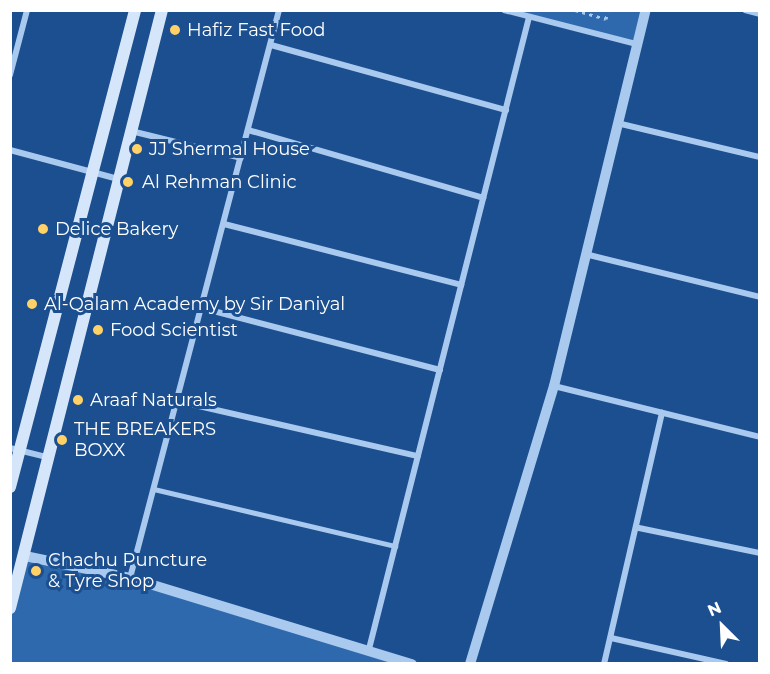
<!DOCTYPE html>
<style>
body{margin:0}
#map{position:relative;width:770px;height:674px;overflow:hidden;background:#1b4f8f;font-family:Montserrat,sans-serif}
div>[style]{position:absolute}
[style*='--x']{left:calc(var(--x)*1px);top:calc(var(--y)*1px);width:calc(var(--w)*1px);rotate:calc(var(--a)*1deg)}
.green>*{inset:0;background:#2e69ad}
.path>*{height:3px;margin-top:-1.5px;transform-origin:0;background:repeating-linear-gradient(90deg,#a9c9ee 0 3px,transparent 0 7.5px)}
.service>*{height:4.5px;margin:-2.25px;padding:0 2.25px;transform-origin:2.25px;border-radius:2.25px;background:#a9c9ee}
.minor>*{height:6px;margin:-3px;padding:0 3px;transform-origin:3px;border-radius:3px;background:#a9c9ee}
.tertiary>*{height:10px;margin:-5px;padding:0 5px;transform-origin:5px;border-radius:5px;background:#a9c9ee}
.secondary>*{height:12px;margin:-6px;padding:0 6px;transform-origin:6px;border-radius:6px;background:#d6e6fa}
.dots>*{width:16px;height:16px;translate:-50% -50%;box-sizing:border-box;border:3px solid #1b4f8f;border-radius:50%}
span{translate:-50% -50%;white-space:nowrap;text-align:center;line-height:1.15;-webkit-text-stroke:6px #1b4f8f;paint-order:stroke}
.poi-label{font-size:18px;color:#fff}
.left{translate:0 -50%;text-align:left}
.frame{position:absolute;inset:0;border:12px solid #fff;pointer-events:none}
.north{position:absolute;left:692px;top:596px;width:60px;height:60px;-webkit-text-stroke:4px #1b4f8f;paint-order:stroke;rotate:336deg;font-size:16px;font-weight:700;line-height:24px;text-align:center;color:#fff}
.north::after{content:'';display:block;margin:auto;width:21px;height:27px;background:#fff;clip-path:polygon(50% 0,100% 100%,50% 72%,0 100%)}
</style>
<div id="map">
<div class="green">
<i style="clip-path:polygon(504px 11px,646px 11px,636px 44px)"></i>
<i style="clip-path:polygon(20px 555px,129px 579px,415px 664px,11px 664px,11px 590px)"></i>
</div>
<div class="path">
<i style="--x:575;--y:10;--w:32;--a:16"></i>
<i style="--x:606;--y:19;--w:9;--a:-77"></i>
</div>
<div class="service">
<i style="--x:154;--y:489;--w:248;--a:13.3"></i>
</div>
<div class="minor">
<i style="--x:504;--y:10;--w:136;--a:14.4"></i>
<i style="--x:745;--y:10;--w:16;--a:15"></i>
<i style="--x:271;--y:45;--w:244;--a:15.5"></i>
<i style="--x:10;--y:75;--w:67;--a:-75.3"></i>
<i style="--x:617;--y:123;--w:147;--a:13.4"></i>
<i style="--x:248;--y:130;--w:245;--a:16.1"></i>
<i style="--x:131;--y:131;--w:113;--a:13.8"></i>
<i style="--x:10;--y:150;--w:112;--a:15"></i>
<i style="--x:224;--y:224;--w:245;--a:14.4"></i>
<i style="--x:585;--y:254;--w:180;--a:13.8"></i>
<i style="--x:202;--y:308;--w:246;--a:14.6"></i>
<i style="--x:554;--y:386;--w:212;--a:13.9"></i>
<i style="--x:177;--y:401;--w:247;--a:12.9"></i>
<i style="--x:10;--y:448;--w:36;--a:14"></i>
<i style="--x:639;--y:528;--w:124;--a:11.7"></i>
<i style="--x:130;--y:578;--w:587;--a:-75.3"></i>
<i style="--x:611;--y:638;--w:118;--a:12.7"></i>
<i style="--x:369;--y:649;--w:652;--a:-75.79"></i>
<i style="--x:604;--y:664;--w:258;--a:-77"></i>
</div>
<div class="tertiary">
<i style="--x:25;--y:556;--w:107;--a:11.8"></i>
<i style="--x:130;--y:578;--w:295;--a:17"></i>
<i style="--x:470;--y:664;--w:290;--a:-73.2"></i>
<i style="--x:554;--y:386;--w:387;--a:-76.3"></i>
</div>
<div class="secondary">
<i style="--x:10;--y:487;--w:493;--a:-75.3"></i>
<i style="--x:10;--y:608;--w:617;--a:-75.74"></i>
</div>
<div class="dots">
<i style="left:175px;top:30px;background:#ffd166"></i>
<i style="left:137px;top:149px;background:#ffd166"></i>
<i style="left:128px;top:182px;background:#ffd166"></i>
<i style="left:43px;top:229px;background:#ffd166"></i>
<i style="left:32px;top:304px;background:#ffd166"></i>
<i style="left:98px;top:330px;background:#ffd166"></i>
<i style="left:78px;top:400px;background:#ffd166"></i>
<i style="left:62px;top:440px;background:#ffd166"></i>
<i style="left:36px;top:571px;background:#ffd166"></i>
</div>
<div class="poi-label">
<span class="left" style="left:187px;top:30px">Hafiz Fast Food</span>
<span class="left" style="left:149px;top:149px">JJ Shermal House</span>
<span class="left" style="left:142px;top:182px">Al Rehman Clinic</span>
<span class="left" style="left:55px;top:229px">Delice Bakery</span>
<span class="left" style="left:44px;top:304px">Al-Qalam Academy by Sir Daniyal</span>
<span class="left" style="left:110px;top:330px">Food Scientist</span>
<span class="left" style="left:90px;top:400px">Araaf Naturals</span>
<span class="left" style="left:74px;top:440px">THE BREAKERS<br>BOXX</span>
<span class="left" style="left:48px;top:571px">Chachu Puncture<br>&amp; Tyre Shop</span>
</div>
<div class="frame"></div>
<div class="north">N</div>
</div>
